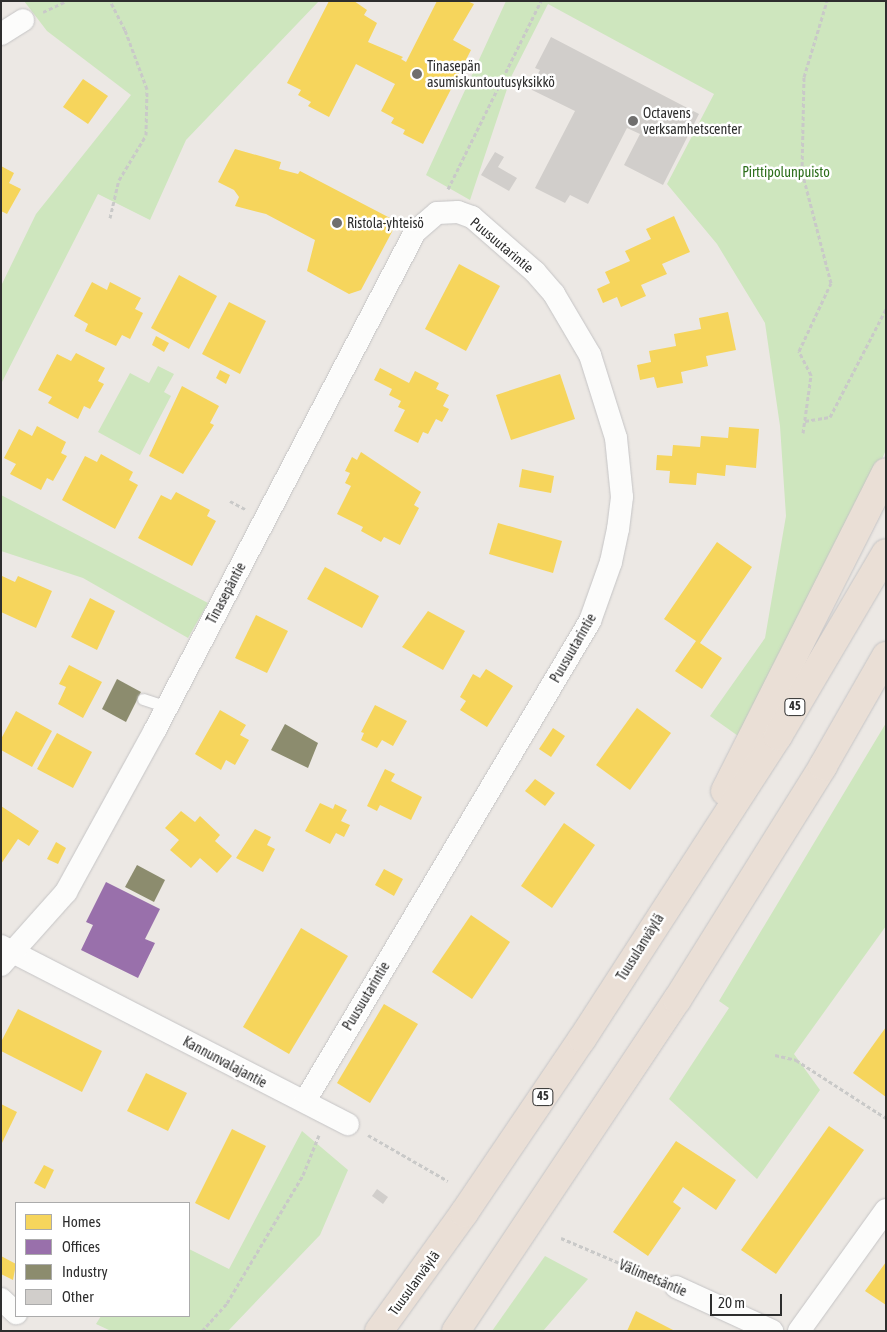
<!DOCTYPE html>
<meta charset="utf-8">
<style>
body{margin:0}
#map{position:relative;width:887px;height:1332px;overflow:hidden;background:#ece8e4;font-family:"Asap Condensed",sans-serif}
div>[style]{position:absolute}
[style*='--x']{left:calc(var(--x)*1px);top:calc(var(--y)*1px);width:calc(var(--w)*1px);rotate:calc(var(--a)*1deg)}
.green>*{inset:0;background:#cee6be}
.homes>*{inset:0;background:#f6d55c}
.offices>*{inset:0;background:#9970ab}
.industry>*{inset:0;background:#8c8c6e}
.building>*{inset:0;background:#d1cecb}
.path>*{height:3px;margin-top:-1.5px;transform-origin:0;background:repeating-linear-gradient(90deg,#c9c9c8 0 4px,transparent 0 6.5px)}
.roads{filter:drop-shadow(0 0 1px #c5c4c5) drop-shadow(0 0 1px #c5c4c5)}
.lane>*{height:11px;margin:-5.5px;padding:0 5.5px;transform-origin:5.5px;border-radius:5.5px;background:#fcfcfb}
.street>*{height:22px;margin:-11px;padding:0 11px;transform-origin:11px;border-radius:11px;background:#fcfcfb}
.highway>*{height:28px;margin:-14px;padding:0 14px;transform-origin:14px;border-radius:14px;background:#eadfd6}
.dots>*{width:14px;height:14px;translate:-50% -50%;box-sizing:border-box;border:2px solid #fff;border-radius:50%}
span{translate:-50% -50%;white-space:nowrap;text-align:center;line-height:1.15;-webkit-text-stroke:5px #fff;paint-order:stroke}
.shield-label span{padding:1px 4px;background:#fff;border:1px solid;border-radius:4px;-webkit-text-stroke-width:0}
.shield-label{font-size:12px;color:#2e2e2e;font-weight:700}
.poi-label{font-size:14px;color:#2e2e2e}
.left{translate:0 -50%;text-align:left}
.park-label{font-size:14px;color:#2c6e1b}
.street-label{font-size:14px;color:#2e2e2e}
.frame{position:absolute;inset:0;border:2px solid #2e2e2e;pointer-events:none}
.legend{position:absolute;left:15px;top:1202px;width:175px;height:115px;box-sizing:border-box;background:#fff;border:1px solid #ababab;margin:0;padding:6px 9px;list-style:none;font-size:15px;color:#2e2e2e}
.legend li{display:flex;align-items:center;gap:10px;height:25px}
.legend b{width:25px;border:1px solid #ababab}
.scale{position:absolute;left:710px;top:1294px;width:72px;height:22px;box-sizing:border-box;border:2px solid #2e2e2e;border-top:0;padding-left:6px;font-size:15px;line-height:18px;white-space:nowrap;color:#2e2e2e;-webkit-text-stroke:4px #fff;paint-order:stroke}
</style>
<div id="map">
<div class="green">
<i style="clip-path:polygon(24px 1px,319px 1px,186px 140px,150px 220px,98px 194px,1px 384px,1px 286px,36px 214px,131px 95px,47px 31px)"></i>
<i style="clip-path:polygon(506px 1px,886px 1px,886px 450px,847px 537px,741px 738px,710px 716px,765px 638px,786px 516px,780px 426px,765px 323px,717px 244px,667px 184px,714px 94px,548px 4px,511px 77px,470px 200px,426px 175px)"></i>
<i style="clip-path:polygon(158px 366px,174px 374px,164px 392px,171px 396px,140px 455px,98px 432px,130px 373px,149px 383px)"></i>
<i style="clip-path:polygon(1px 495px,208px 603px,188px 638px,83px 578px,1px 551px)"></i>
<i style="clip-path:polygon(886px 723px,886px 926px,794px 1054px,820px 1090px,757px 1179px,669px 1099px,729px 1008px,719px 1001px)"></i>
<i style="clip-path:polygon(302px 1131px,348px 1170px,320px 1235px,228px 1331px,111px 1331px,96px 1324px,101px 1316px,189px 1316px,189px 1249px,229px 1269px)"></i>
<i style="clip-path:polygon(545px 1256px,588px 1279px,543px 1331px,492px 1331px)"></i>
</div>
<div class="homes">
<i style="clip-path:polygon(329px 1px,354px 1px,367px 10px,364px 15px,377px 23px,368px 42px,403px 57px,401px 59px,406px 62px,437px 1px,467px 1px,474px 4px,453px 40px,471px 50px,423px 144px,403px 134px,405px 130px,391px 123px,394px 118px,381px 111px,395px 84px,356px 64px,329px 117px,308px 106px,311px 102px,298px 95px,301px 90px,287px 83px)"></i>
<i style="clip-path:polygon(83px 79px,108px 96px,88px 124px,63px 107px)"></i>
<i style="clip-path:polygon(235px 149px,281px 162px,279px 169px,298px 174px,300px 171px,390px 218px,394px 228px,361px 290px,349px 294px,307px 271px,315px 240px,266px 214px,235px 206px,239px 197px,234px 190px,218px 182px)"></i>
<i style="clip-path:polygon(1px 166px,14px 173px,9px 183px,21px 189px,7px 214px,1px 211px)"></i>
<i style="clip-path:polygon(674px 216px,690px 252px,662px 264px,667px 274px,641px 285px,646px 296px,621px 307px,617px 297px,603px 303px,597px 289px,610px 283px,605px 272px,630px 261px,625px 251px,651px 239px,646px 229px)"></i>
<i style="clip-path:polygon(459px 264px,500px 286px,466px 351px,425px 329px)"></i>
<i style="clip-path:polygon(179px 275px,217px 296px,189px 349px,151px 328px)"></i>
<i style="clip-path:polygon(92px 282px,107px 290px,110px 282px,141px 298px,135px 309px,143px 313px,130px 339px,122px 335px,116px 346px,85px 331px,88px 324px,74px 316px)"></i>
<i style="clip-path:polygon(229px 302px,266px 321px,240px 374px,202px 354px)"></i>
<i style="clip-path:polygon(728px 312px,736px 350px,706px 356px,708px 366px,681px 372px,683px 383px,657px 388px,654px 377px,640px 380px,637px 365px,651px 362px,649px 351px,676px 346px,674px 334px,701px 329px,699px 318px)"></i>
<i style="clip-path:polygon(156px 336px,169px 343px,164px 352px,152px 345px)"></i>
<i style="clip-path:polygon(76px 353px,105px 368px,98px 381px,104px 384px,90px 409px,84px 406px,78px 419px,48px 403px,52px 397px,38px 390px,57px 354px,71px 361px)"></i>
<i style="clip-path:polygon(380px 368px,409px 383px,415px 371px,439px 383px,436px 389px,449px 395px,443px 406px,449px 409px,442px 422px,436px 419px,428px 434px,423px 432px,418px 443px,394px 431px,405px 410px,398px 407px,401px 401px,389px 395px,392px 389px,374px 380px)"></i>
<i style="clip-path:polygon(220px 370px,230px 375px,226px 384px,216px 378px)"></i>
<i style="clip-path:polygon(560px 374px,575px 419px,511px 440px,496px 395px)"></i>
<i style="clip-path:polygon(182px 386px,219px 406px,210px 423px,214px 425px,183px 474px,149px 456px)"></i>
<i style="clip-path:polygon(37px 426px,66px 442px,61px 453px,67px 456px,53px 481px,47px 478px,41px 490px,10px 474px,16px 464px,4px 458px,19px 429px,32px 436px)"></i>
<i style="clip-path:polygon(729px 427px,759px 429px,756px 468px,726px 465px,725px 476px,697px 473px,696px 485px,669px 483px,670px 471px,656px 470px,657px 455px,672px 456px,673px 445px,700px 447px,701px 436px,728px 438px)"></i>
<i style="clip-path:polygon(361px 452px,421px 492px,414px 505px,419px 508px,400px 545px,384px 537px,381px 542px,361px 531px,363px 527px,337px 514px,351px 486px,345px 483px,350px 473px,345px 471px,352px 457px,357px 460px)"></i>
<i style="clip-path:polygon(101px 454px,133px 472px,129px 480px,138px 485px,115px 529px,62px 500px,85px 456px,97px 462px)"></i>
<i style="clip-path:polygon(522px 469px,554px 476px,551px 493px,519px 487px)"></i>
<i style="clip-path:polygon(176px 492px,210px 510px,207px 516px,216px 521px,192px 566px,138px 538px,161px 495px,171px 500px)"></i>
<i style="clip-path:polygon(498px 523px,562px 541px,553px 573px,489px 554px)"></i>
<i style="clip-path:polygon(717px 542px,752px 567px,700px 643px,722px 658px,702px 689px,675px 671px,696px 641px,664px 619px)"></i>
<i style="clip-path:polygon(325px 567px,379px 596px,362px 628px,307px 599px)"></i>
<i style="clip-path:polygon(2px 576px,15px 582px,18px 576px,52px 591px,36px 628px,1px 612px)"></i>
<i style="clip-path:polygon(90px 598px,115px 611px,97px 650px,71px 637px)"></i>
<i style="clip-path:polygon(428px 611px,465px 631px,443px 670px,402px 647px)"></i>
<i style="clip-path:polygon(256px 615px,288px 631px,267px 673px,235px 658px)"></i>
<i style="clip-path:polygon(69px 665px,102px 682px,83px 718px,58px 704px,66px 687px,59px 684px)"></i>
<i style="clip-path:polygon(486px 669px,513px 686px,487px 727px,460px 710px,466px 701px,460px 697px,473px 674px,480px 678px)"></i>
<i style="clip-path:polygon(375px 705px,407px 721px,393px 746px,382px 740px,377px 748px,361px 740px,364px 733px,361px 732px)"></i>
<i style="clip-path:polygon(637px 708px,671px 733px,630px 790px,596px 765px)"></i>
<i style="clip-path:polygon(220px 710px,246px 725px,240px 735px,249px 740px,235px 765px,226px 760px,221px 770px,195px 754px)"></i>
<i style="clip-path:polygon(16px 711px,52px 731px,32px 767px,1px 750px,1px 739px)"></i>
<i style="clip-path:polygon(553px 728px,565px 736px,551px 757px,539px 749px)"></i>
<i style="clip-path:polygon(57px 733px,92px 752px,73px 788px,37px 769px)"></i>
<i style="clip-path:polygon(385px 769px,395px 774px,391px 781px,422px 797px,411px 820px,380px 805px,377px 811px,367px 806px)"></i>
<i style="clip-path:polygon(535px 779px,555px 793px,545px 806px,525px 791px)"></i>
<i style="clip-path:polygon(320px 803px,333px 809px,335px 804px,347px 810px,341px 821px,350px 825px,344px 837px,336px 833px,330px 844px,305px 831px)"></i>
<i style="clip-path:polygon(1px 806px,39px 831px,29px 846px,18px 839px,1px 864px)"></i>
<i style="clip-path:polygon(181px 811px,195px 822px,200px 816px,220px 835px,215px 841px,232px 856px,217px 873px,200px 858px,191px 868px,170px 850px,179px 840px,165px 828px)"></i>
<i style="clip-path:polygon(564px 823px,595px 845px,552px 908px,521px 886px)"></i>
<i style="clip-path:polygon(255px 829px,271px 837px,267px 845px,275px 849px,263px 872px,236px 858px)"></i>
<i style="clip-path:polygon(56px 842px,66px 848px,58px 864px,47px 859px)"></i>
<i style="clip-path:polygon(384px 869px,403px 879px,394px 896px,375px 885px)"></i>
<i style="clip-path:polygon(471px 915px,510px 942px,472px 999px,432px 972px)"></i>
<i style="clip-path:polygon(301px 928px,348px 956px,289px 1054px,243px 1027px)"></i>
<i style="clip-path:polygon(384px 1004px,418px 1024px,370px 1103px,337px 1083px)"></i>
<i style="clip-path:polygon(18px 1009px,102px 1051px,82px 1092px,1px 1051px,1px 1042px)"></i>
<i style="clip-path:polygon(886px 1027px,886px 1097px,853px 1073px)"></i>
<i style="clip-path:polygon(146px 1073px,187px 1093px,168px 1131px,127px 1111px)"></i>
<i style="clip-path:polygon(1px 1104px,17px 1112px,1px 1145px)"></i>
<i style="clip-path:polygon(829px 1126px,864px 1150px,776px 1274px,741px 1250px)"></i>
<i style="clip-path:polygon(232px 1129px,266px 1146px,229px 1220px,195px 1203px)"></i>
<i style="clip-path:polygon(676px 1141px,736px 1180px,716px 1210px,683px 1187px,673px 1202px,681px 1208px,648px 1256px,613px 1232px)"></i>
<i style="clip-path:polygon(44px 1165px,54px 1170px,45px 1189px,34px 1183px)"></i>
<i style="clip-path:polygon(1px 1256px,16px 1264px,13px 1280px,1px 1274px)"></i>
<i style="clip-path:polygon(886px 1262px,886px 1305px,865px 1291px)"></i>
<i style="clip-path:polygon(636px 1311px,675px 1331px,627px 1331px)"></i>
</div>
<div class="offices">
<i style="clip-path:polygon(106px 882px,160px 909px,145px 939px,155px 943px,138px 978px,81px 950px,93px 925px,86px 922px)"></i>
</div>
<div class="industry">
<i style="clip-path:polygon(117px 679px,141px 692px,126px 722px,102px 709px)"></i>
<i style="clip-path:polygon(285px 724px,318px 743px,308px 768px,271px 750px)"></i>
<i style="clip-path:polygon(137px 865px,165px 880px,154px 902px,125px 887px)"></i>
</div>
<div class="building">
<i style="clip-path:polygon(551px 37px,699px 114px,663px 185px,624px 165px,640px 134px,627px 128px,588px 204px,570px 195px,565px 203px,535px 188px,575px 111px,530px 89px,540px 70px,535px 68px)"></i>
<i style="clip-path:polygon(495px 152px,504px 157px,498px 167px,517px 178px,509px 191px,481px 175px)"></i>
<i style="clip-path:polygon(377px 1189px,388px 1197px,383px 1204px,372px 1196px)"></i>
</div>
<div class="path">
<i style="--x:43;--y:12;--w:26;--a:-25"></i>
<i style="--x:448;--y:189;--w:210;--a:-63.7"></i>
<i style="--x:110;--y:218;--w:39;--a:-77"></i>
<i style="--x:119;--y:180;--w:52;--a:-59"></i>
<i style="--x:146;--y:135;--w:46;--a:-88.8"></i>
<i style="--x:147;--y:89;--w:63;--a:-110.4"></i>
<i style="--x:125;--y:30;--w:33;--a:-117"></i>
<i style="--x:805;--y:421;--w:25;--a:-9"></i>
<i style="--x:830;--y:417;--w:122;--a:-62.6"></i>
<i style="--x:803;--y:433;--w:59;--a:-82.1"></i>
<i style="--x:811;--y:375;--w:27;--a:-117"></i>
<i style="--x:799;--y:351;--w:75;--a:-64.8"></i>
<i style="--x:831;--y:283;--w:115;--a:-104.6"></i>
<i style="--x:802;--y:172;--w:95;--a:-88.8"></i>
<i style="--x:804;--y:77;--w:79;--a:-73.2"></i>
<i style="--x:230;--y:501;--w:17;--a:28"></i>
<i style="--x:775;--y:1055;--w:22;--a:13"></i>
<i style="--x:796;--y:1060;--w:107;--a:32.8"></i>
<i style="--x:368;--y:1135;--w:92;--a:29.9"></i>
<i style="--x:561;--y:1238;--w:104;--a:23.1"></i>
<i style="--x:202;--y:1331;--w:38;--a:-48"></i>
<i style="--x:227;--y:1303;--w:149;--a:-59.3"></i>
<i style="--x:303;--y:1175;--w:43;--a:-68.2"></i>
</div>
<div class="roads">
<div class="lane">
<i style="--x:143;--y:699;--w:25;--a:18"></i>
</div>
<div class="street">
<i style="--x:1;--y:34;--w:26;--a:-32"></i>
<i style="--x:1;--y:946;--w:390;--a:27.2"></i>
<i style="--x:1;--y:965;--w:98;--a:-48.3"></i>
<i style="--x:66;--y:892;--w:185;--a:-61.2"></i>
<i style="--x:155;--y:730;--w:562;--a:-62.43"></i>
<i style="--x:415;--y:232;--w:29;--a:-41"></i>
<i style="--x:437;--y:213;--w:21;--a:-3"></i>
<i style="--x:458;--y:212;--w:15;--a:20"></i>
<i style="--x:472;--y:217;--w:84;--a:41.1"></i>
<i style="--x:535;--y:272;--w:29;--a:49"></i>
<i style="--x:554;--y:294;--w:71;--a:59.5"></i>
<i style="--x:590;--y:355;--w:87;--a:72.6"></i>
<i style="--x:616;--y:438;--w:59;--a:84.2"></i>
<i style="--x:622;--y:497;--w:32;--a:97"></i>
<i style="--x:618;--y:529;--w:34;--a:102"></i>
<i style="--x:611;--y:562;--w:63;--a:109.6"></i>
<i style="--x:590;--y:621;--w:558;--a:120.7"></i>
<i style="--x:676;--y:1287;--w:106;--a:24.6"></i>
<i style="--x:1;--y:1299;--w:21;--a:43"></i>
<i style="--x:799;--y:1331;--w:149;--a:-54.3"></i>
</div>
<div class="highway">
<i style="--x:725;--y:791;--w:357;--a:-63.2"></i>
<i style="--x:379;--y:1331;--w:145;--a:-54.2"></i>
<i style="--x:464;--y:1213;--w:210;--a:-55.9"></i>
<i style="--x:582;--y:1039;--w:361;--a:-57.1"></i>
<i style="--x:778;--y:736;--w:212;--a:-59.5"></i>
<i style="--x:456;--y:1331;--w:398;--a:-56.3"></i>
<i style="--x:677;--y:1000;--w:276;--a:-58"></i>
<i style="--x:823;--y:766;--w:127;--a:-60.2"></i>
</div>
</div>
<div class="dots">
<i style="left:417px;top:74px;background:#706f6e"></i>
<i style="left:633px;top:121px;background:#706f6e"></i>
<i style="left:337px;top:223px;background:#706f6e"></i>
</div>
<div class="shield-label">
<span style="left:795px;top:707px">45</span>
<span style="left:543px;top:1097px">45</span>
</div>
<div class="poi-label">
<span class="left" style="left:427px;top:74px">Tinasepän<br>asumiskuntoutusyksikkö</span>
<span class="left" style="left:643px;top:121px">Octavens<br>verksamhetscenter</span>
<span class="left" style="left:347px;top:223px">Ristola-yhteisö</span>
</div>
<div class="park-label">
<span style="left:786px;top:172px">Pirttipolunpuisto</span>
</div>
<div class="street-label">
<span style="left:502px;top:245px;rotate:40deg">Puusuutarintie</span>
<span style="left:226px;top:593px;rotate:-62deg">Tinasepäntie</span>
<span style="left:573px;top:648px;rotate:-60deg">Puusuutarintie</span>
<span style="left:640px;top:947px;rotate:-58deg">Tuusulanväylä</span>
<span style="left:366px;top:996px;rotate:-59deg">Puusuutarintie</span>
<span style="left:225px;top:1062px;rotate:28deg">Kannunvalajantie</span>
<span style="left:653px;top:1278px;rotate:23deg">Välimetsäntie</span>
<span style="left:414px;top:1283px;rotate:-54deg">Tuusulanväylä</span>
</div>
<div class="frame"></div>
<ul class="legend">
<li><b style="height:14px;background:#f6d55c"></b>Homes</li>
<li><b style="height:14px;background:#9970ab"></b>Offices</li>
<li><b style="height:14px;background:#8c8c6e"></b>Industry</li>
<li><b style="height:14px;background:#d1cecb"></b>Other</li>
</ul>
<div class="scale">20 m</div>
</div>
